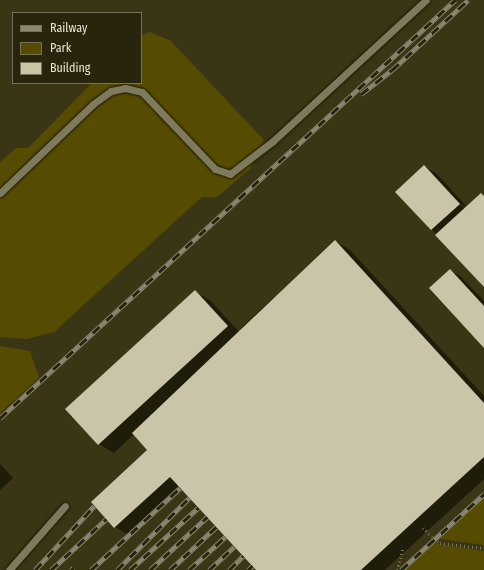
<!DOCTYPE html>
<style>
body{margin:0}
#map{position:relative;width:484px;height:570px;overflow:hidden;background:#332f16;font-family:"Fira Sans Condensed",sans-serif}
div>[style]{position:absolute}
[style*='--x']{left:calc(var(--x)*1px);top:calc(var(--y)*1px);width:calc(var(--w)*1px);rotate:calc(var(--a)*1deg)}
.built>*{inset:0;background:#3a3514}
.green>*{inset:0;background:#554b01}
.shadow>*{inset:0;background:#0007}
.building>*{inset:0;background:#cac5a8}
.path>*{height:2.5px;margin-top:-1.25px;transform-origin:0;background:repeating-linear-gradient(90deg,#75715c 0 1px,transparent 0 4px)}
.roads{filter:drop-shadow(0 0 1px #1b1601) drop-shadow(0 0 1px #1b1601)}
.service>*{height:7px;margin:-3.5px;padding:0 3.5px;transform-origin:3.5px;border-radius:3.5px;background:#7e7a5e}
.rail>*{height:4.5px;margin-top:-2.25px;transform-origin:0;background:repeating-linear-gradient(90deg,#29250c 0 9px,#8a8773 0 18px);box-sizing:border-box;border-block:1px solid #8a8773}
span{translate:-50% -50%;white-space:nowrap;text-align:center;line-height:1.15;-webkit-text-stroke:4px #29250c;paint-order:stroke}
.legend{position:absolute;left:12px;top:12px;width:130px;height:72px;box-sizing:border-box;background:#29250c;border:1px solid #75725d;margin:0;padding:5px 7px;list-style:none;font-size:12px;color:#e7e5d6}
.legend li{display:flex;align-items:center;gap:8px;height:20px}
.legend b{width:20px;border:1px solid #75725d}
</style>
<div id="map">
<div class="built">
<i style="clip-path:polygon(evenodd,0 0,484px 0,484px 570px,0 570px,0 0,13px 13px,141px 13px,141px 83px,13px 83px,13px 13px)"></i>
</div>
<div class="green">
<i style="clip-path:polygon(150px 32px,171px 41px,264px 140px,250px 169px,217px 197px,202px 197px,54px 332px,27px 339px,0 337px,0 162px,16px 148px,28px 148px,92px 83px,141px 83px,141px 36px)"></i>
<i style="clip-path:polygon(0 346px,30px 351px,39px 378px,0 413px)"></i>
<i style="clip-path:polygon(484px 497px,484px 545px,440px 539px)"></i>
<i style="clip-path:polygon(434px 543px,484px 551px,484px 570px,405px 570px)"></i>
</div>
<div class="shadow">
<i style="clip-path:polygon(424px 167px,436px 173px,467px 207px,455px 202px,465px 208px,481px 194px,484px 196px,484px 286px,397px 192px)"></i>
<i style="clip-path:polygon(335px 241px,350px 250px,484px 396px,484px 479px,385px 570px,257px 570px,181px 488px,130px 536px,115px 527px,149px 450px,134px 434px,114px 453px,99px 444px,195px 292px,210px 300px,241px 334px,244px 332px,241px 328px,273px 298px,277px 300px)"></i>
<i style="clip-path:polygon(450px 270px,461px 277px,484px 301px,484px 346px)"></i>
<i style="clip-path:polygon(0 464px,13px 478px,0 490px)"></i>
</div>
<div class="building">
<i style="clip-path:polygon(424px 165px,460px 204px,431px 230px,395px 192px)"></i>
<i style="clip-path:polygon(481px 193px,484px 196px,484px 287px,435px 235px)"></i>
<i style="clip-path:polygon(335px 240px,484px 403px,484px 457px,361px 570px,256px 570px,170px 477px,114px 528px,91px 502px,147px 450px,132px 433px)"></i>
<i style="clip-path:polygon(450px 269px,484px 306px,484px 348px,429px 288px)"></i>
<i style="clip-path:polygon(195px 290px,228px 326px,98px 445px,65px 409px)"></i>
</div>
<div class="path">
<i style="--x:423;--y:528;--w:23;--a:41"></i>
<i style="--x:440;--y:543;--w:44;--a:6.5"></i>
<i style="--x:397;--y:570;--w:24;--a:-75"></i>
</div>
<div class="roads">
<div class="service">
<i style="--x:0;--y:193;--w:129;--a:-43.7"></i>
<i style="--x:93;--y:104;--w:22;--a:-36"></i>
<i style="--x:111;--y:91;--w:14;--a:-12"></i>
<i style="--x:125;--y:88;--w:17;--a:13"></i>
<i style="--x:142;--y:92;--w:106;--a:46.5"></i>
<i style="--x:215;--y:169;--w:16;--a:18"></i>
<i style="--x:230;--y:174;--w:54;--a:-37.5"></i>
<i style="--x:273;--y:141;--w:208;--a:-42.7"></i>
<i style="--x:9;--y:570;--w:85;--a:-48.8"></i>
</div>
</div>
<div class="rail">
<i style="--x:361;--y:94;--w:39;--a:-38"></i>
<i style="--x:392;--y:70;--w:103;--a:-42.6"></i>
<i style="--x:0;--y:418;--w:618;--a:-42.57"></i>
<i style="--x:35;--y:570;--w:87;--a:-47.3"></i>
<i style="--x:51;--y:570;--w:75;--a:-42.8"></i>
<i style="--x:71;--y:570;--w:3;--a:-45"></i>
<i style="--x:91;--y:570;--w:121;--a:-42.7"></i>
<i style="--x:117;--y:570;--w:102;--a:-45"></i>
<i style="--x:130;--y:570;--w:92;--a:-42.4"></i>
<i style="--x:150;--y:570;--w:78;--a:-42.9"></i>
<i style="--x:170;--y:570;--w:63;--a:-43.1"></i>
<i style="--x:189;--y:570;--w:49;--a:-42.5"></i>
<i style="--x:209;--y:570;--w:34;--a:-43"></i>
<i style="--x:229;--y:570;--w:20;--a:-45"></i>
<i style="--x:248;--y:570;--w:6;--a:-45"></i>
<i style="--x:401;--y:570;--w:113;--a:-42.5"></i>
</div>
<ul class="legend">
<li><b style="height:5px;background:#8a8773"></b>Railway</li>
<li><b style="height:11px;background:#554b01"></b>Park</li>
<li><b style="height:11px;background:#cac5a8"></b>Building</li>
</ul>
</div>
